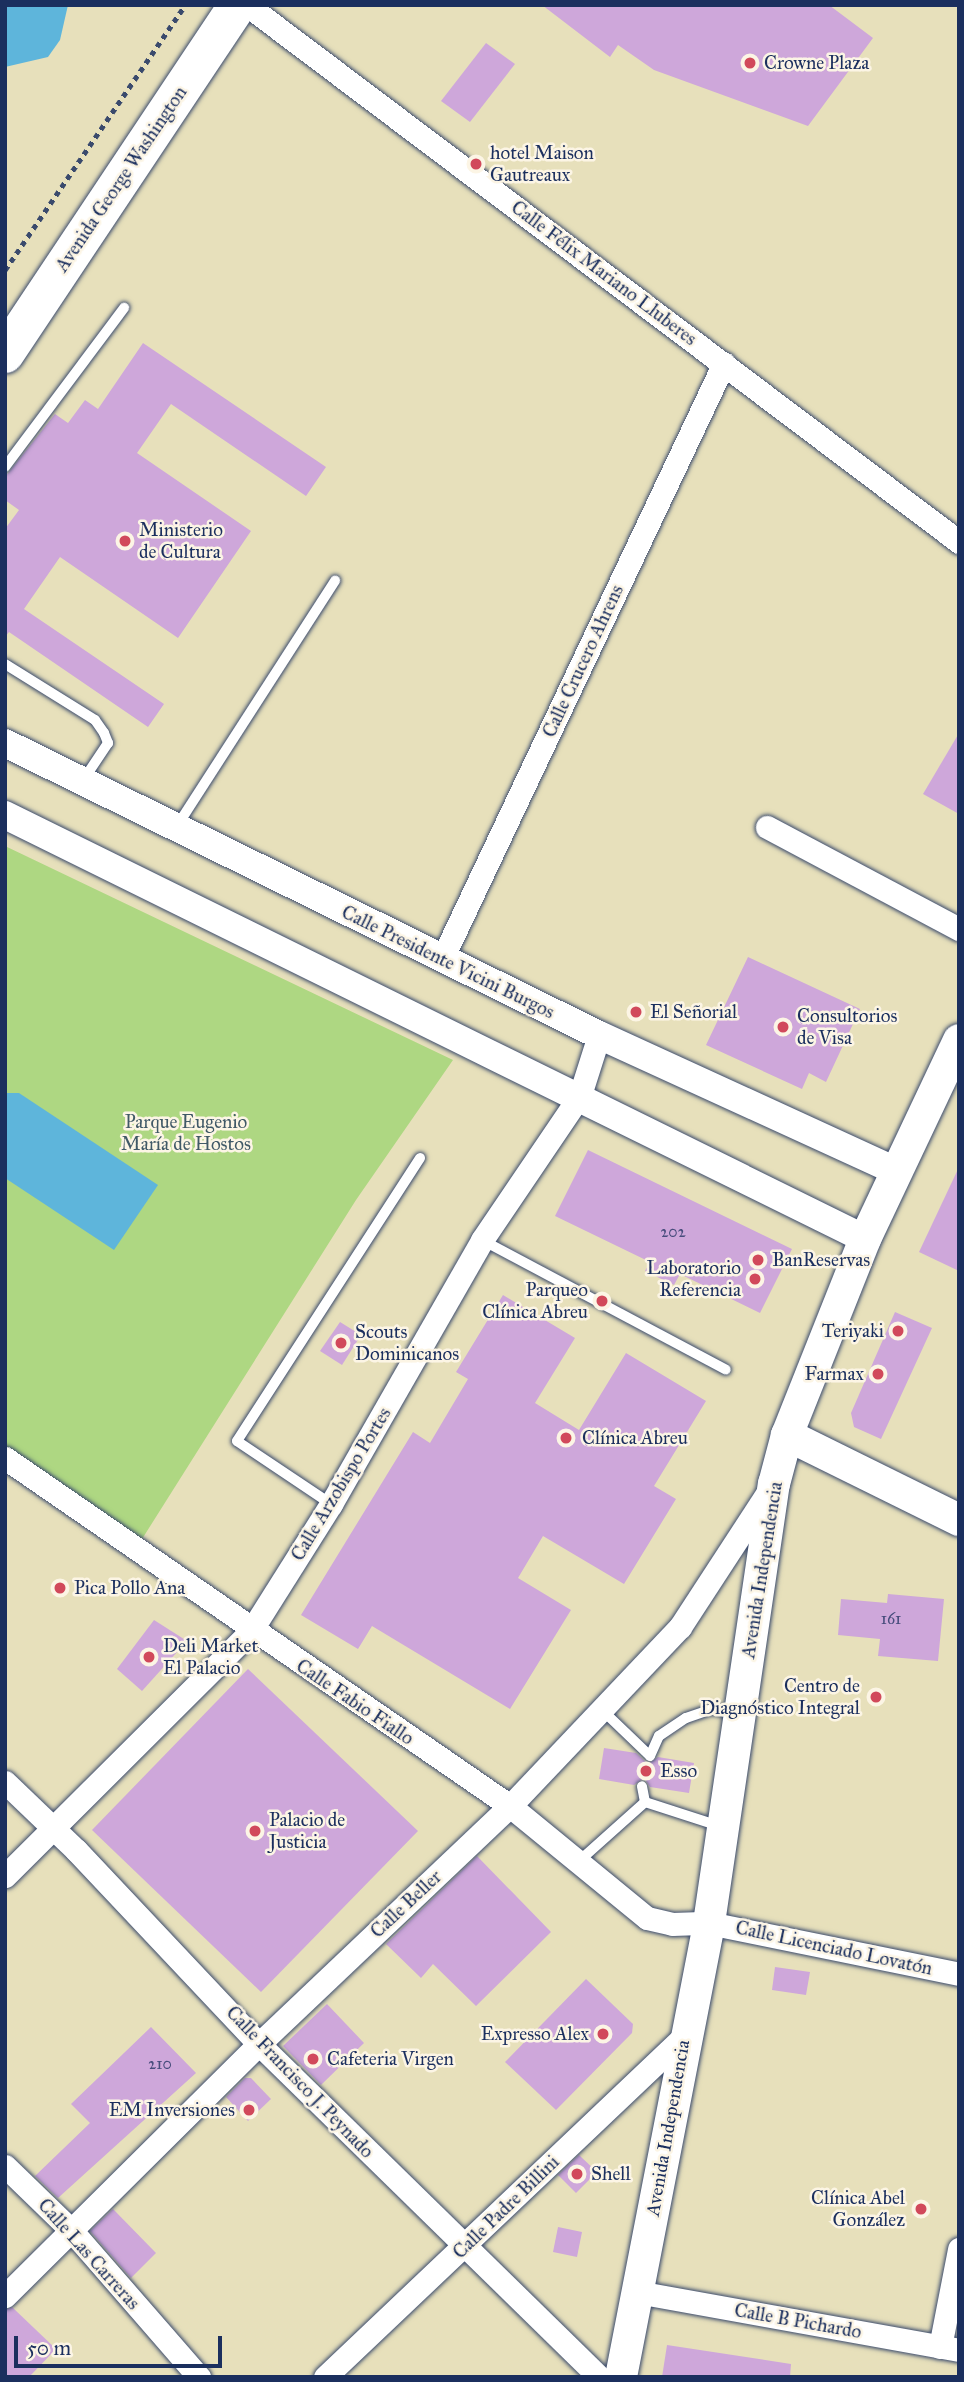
<!DOCTYPE html>
<meta charset="utf-8">
<style>
body{margin:0}
#map{position:relative;width:964px;height:2382px;overflow:hidden;background:#e7e0bb;font-family:"IM FELL Great Primer",serif}
div>[style]{position:absolute}
[style*='--x']{left:calc(var(--x)*1px);top:calc(var(--y)*1px);width:calc(var(--w)*1px);rotate:calc(var(--a)*1deg)}
.green>*{inset:0;background:#aed782}
.water>*{inset:0;background:#5eb5db}
.building>*{inset:0;background:#cea7da}
.path>*{height:4.5px;margin-top:-2.25px;transform-origin:0;background:repeating-linear-gradient(90deg,#3a4a6c 0 5px,transparent 0 10px)}
.roads{filter:drop-shadow(0 0 2px #3a4a6c) drop-shadow(0 0 2px #3a4a6c)}
.service>*{height:10px;margin:-5px;padding:0 5px;transform-origin:5px;border-radius:5px;background:#fff}
.minor>*{height:23px;margin:-11.5px;padding:0 11.5px;transform-origin:11.5px;border-radius:11.5px;background:#fff}
.tertiary>*{height:28px;margin:-14px;padding:0 14px;transform-origin:14px;border-radius:14px;background:#fff}
.secondary>*{height:32px;margin:-16px;padding:0 16px;transform-origin:16px;border-radius:16px;background:#fff}
.trunk>*{height:38px;margin:-19px;padding:0 19px;transform-origin:19px;border-radius:19px;background:#fff}
.dots>*{width:19px;height:19px;translate:-50% -50%;box-sizing:border-box;border:4px solid #fcf5e5;border-radius:50%}
span{translate:-50% -50%;white-space:nowrap;text-align:center;line-height:1.15;-webkit-text-stroke:5px #fcf5e5;paint-order:stroke}
.number-label{font-size:16px;color:#484d7d}
.number-label span{-webkit-text-stroke-width:0}
.poi-label{font-size:19px;color:#1b2f5e}
.left{translate:0 -50%;text-align:left}
.right{translate:-100% -50%;text-align:right}
.street-label{font-size:19px;color:#1b2f5e}
.park-label{font-size:19px;color:#405967}
.frame{position:absolute;inset:0;border:7px solid #1b2f5e;pointer-events:none}
.scale{position:absolute;left:14px;top:2336px;width:208px;height:32px;box-sizing:border-box;border:4px solid #1b2f5e;border-top:0;padding-left:9px;font-size:21px;line-height:24px;white-space:nowrap;color:#1b2f5e;-webkit-text-stroke:5px #fcf5e5;paint-order:stroke}
</style>
<div id="map">
<div class="green">
<i style="clip-path:polygon(5px 846px,453px 1060px,356px 1200px,137px 1547px,5px 1454px)"></i>
</div>
<div class="water">
<i style="clip-path:polygon(5px 5px,68px 5px,60px 40px,48px 57px,5px 67px)"></i>
<i style="clip-path:polygon(5px 1093px,19px 1093px,158px 1185px,114px 1250px,5px 1178px)"></i>
</div>
<div class="building">
<i style="clip-path:polygon(542px 5px,829px 5px,873px 38px,808px 126px,654px 70px,618px 45px,610px 57px)"></i>
<i style="clip-path:polygon(486px 43px,515px 64px,470px 122px,441px 101px)"></i>
<i style="clip-path:polygon(143px 343px,326px 467px,306px 496px,171px 404px,137px 453px,251px 531px,178px 638px,60px 557px,24px 609px,164px 704px,148px 727px,9px 632px,5px 637px,5px 529px,19px 510px,5px 500px,5px 477px,55px 414px,68px 423px,85px 400px,98px 409px)"></i>
<i style="clip-path:polygon(959px 733px,959px 814px,923px 794px)"></i>
<i style="clip-path:polygon(748px 957px,860px 1009px,826px 1082px,809px 1073px,802px 1089px,706px 1045px)"></i>
<i style="clip-path:polygon(588px 1150px,792px 1249px,760px 1313px,680px 1274px,674px 1285px,645px 1271px,650px 1262px,555px 1216px)"></i>
<i style="clip-path:polygon(959px 1167px,959px 1271px,919px 1252px)"></i>
<i style="clip-path:polygon(503px 1295px,575px 1338px,535px 1403px,579px 1430px,626px 1353px,706px 1401px,654px 1486px,676px 1499px,624px 1584px,543px 1536px,518px 1578px,571px 1610px,510px 1709px,372px 1626px,358px 1649px,301px 1615px,413px 1432px,430px 1443px,468px 1379px,456px 1372px)"></i>
<i style="clip-path:polygon(895px 1312px,932px 1328px,881px 1439px,854px 1427px,851px 1413px)"></i>
<i style="clip-path:polygon(340px 1322px,361px 1335px,342px 1365px,320px 1351px)"></i>
<i style="clip-path:polygon(888px 1594px,944px 1599px,938px 1661px,878px 1656px,880px 1639px,838px 1635px,841px 1599px,887px 1603px)"></i>
<i style="clip-path:polygon(154px 1620px,187px 1641px,142px 1691px,117px 1669px)"></i>
<i style="clip-path:polygon(248px 1669px,418px 1831px,261px 1992px,92px 1830px)"></i>
<i style="clip-path:polygon(604px 1748px,636px 1753px,648px 1764px,658px 1757px,694px 1763px,689px 1793px,650px 1787px,644px 1778px,634px 1785px,599px 1779px)"></i>
<i style="clip-path:polygon(477px 1856px,551px 1932px,476px 2006px,433px 1964px,421px 1978px,386px 1944px)"></i>
<i style="clip-path:polygon(775px 1967px,810px 1972px,806px 1995px,772px 1990px)"></i>
<i style="clip-path:polygon(586px 1979px,633px 2024px,632px 2033px,556px 2110px,505px 2062px)"></i>
<i style="clip-path:polygon(327px 2004px,364px 2043px,321px 2085px,283px 2046px)"></i>
<i style="clip-path:polygon(151px 2027px,196px 2073px,58px 2198px,35px 2176px,90px 2123px,71px 2104px)"></i>
<i style="clip-path:polygon(245px 2078px,251px 2078px,271px 2099px,248px 2121px,226px 2097px)"></i>
<i style="clip-path:polygon(579px 2155px,597px 2172px,576px 2193px,558px 2175px)"></i>
<i style="clip-path:polygon(113px 2209px,156px 2253px,131px 2278px,90px 2231px)"></i>
<i style="clip-path:polygon(558px 2227px,582px 2232px,577px 2257px,553px 2252px)"></i>
<i style="clip-path:polygon(12px 2307px,56px 2349px,29px 2377px,5px 2377px,5px 2310px)"></i>
<i style="clip-path:polygon(667px 2345px,791px 2364px,790px 2377px,662px 2377px)"></i>
</div>
<div class="path">
<i style="--x:5;--y:270;--w:320;--a:-55.8"></i>
</div>
<div class="roads">
<div class="service">
<i style="--x:5;--y:467;--w:199;--a:-53.2"></i>
<i style="--x:5;--y:664;--w:106;--a:31.9"></i>
<i style="--x:95;--y:720;--w:16;--a:55"></i>
<i style="--x:104;--y:733;--w:11;--a:68"></i>
<i style="--x:108;--y:743;--w:43;--a:123.7"></i>
<i style="--x:177;--y:826;--w:292;--a:-57.2"></i>
<i style="--x:482;--y:1240;--w:276;--a:28"></i>
<i style="--x:331;--y:1504;--w:113;--a:-146.2"></i>
<i style="--x:237;--y:1441;--w:337;--a:-57.1"></i>
<i style="--x:600;--y:1708;--w:69;--a:43.8"></i>
<i style="--x:650;--y:1756;--w:22;--a:-66"></i>
<i style="--x:659;--y:1736;--w:32;--a:-34"></i>
<i style="--x:686;--y:1718;--w:28;--a:-19"></i>
<i style="--x:712;--y:1709;--w:25;--a:11"></i>
<i style="--x:645;--y:1802;--w:78;--a:18"></i>
<i style="--x:578;--y:1862;--w:90;--a:-41.8"></i>
<i style="--x:645;--y:1802;--w:16;--a:-101"></i>
</div>
<div class="minor">
<i style="--x:247;--y:5;--w:892;--a:37.02"></i>
<i style="--x:767;--y:827;--w:217;--a:28"></i>
<i style="--x:442;--y:959;--w:659;--a:-64.68"></i>
<i style="--x:5;--y:1458;--w:613;--a:34.57"></i>
<i style="--x:510;--y:1806;--w:177;--a:39.3"></i>
<i style="--x:647;--y:1918;--w:26;--a:13"></i>
<i style="--x:672;--y:1924;--w:37;--a:-2"></i>
<i style="--x:709;--y:1923;--w:255;--a:11.5"></i>
<i style="--x:5;--y:1782;--w:98;--a:43.8"></i>
<i style="--x:76;--y:1850;--w:267;--a:46.7"></i>
<i style="--x:259;--y:2044;--w:476;--a:44.4"></i>
<i style="--x:5;--y:1876;--w:347;--a:-44.9"></i>
<i style="--x:251;--y:1631;--w:150;--a:-57.8"></i>
<i style="--x:331;--y:1504;--w:304;--a:-60.2"></i>
<i style="--x:482;--y:1240;--w:175;--a:-55.9"></i>
<i style="--x:580;--y:1095;--w:63;--a:-72.4"></i>
<i style="--x:5;--y:2166;--w:93;--a:44.1"></i>
<i style="--x:72;--y:2231;--w:194;--a:49"></i>
<i style="--x:637;--y:2292;--w:327;--a:10.2"></i>
<i style="--x:5;--y:2296;--w:358;--a:-44.8"></i>
<i style="--x:259;--y:2044;--w:346;--a:-43.5"></i>
<i style="--x:510;--y:1806;--w:247;--a:-46.5"></i>
<i style="--x:680;--y:1627;--w:165;--a:-56.9"></i>
<i style="--x:940;--y:2347;--w:100;--a:-79"></i>
<i style="--x:325;--y:2377;--w:497;--a:-43.5"></i>
</div>
<div class="tertiary">
<i style="--x:5;--y:743;--w:662;--a:26.18"></i>
<i style="--x:599;--y:1035;--w:327;--a:24.6"></i>
<i style="--x:5;--y:815;--w:959;--a:26.24"></i>
</div>
<div class="secondary">
<i style="--x:787;--y:1435;--w:192;--a:26.3"></i>
<i style="--x:621;--y:2377;--w:462;--a:-79"></i>
<i style="--x:709;--y:1923;--w:444;--a:-81.6"></i>
<i style="--x:774;--y:1484;--w:51;--a:-75.1"></i>
<i style="--x:787;--y:1435;--w:211;--a:-68.3"></i>
<i style="--x:865;--y:1239;--w:220;--a:-64.7"></i>
</div>
<div class="trunk">
<i style="--x:5;--y:354;--w:420;--a:-56.3"></i>
</div>
</div>
<div class="dots">
<i style="left:750px;top:63px;background:#d1495b"></i>
<i style="left:476px;top:164px;background:#d1495b"></i>
<i style="left:125px;top:541px;background:#d1495b"></i>
<i style="left:636px;top:1012px;background:#d1495b"></i>
<i style="left:783px;top:1027px;background:#d1495b"></i>
<i style="left:758px;top:1260px;background:#d1495b"></i>
<i style="left:755px;top:1279px;background:#d1495b"></i>
<i style="left:602px;top:1301px;background:#d1495b"></i>
<i style="left:898px;top:1331px;background:#d1495b"></i>
<i style="left:341px;top:1343px;background:#d1495b"></i>
<i style="left:878px;top:1374px;background:#d1495b"></i>
<i style="left:566px;top:1438px;background:#d1495b"></i>
<i style="left:60px;top:1588px;background:#d1495b"></i>
<i style="left:149px;top:1657px;background:#d1495b"></i>
<i style="left:876px;top:1697px;background:#d1495b"></i>
<i style="left:646px;top:1771px;background:#d1495b"></i>
<i style="left:255px;top:1831px;background:#d1495b"></i>
<i style="left:603px;top:2034px;background:#d1495b"></i>
<i style="left:313px;top:2059px;background:#d1495b"></i>
<i style="left:249px;top:2110px;background:#d1495b"></i>
<i style="left:577px;top:2174px;background:#d1495b"></i>
<i style="left:921px;top:2209px;background:#d1495b"></i>
</div>
<div class="number-label">
<span style="left:673px;top:1232px">202</span>
<span style="left:891px;top:1619px">161</span>
<span style="left:160px;top:2064px">210</span>
</div>
<div class="poi-label">
<span class="left" style="left:764px;top:63px">Crowne Plaza</span>
<span class="left" style="left:490px;top:164px">hotel Maison<br>Gautreaux</span>
<span class="left" style="left:139px;top:541px">Ministerio<br>de Cultura</span>
<span class="left" style="left:650px;top:1012px">El Señorial</span>
<span class="left" style="left:797px;top:1027px">Consultorios<br>de Visa</span>
<span class="left" style="left:772px;top:1260px">BanReservas</span>
<span class="right" style="left:741px;top:1279px">Laboratorio<br>Referencia</span>
<span class="right" style="left:588px;top:1301px">Parqueo<br>Clínica Abreu</span>
<span class="right" style="left:884px;top:1331px">Teriyaki</span>
<span class="left" style="left:355px;top:1343px">Scouts<br>Dominicanos</span>
<span class="right" style="left:864px;top:1374px">Farmax</span>
<span class="left" style="left:582px;top:1438px">Clínica Abreu</span>
<span class="left" style="left:74px;top:1588px">Pica Pollo Ana</span>
<span class="left" style="left:163px;top:1657px">Deli Market<br>El Palacio</span>
<span class="right" style="left:860px;top:1697px">Centro de<br>Diagnóstico Integral</span>
<span class="left" style="left:660px;top:1771px">Esso</span>
<span class="left" style="left:269px;top:1831px">Palacio de<br>Justicia</span>
<span class="right" style="left:589px;top:2034px">Expresso Alex</span>
<span class="left" style="left:327px;top:2059px">Cafeteria Virgen</span>
<span class="right" style="left:235px;top:2110px">EM Inversiones</span>
<span class="left" style="left:591px;top:2174px">Shell</span>
<span class="right" style="left:905px;top:2209px">Clínica Abel<br>González</span>
</div>
<div class="street-label">
<span style="left:121px;top:179px;rotate:-56deg">Avenida George Washington</span>
<span style="left:604px;top:273px;rotate:37deg">Calle Félix Mariano Lluberes</span>
<span style="left:583px;top:661px;rotate:-65deg">Calle Crucero Ahrens</span>
<span style="left:448px;top:962px;rotate:26deg">Calle Presidente Vicini Burgos</span>
<span style="left:341px;top:1484px;rotate:-59deg">Calle Arzobispo Portes</span>
<span style="left:762px;top:1570px;rotate:-81deg">Avenida Independencia</span>
<span style="left:355px;top:1702px;rotate:34deg">Calle Fabio Fiallo</span>
<span style="left:406px;top:1904px;rotate:-43deg">Calle Beller</span>
<span style="left:834px;top:1948px;rotate:12deg">Calle Licenciado Lovatón</span>
<span style="left:300px;top:2082px;rotate:46deg">Calle Francisco J. Peynado</span>
<span style="left:668px;top:2128px;rotate:-80deg">Avenida Independencia</span>
<span style="left:506px;top:2207px;rotate:-44deg">Calle Padre Billini</span>
<span style="left:89px;top:2254px;rotate:48deg">Calle Las Carreras</span>
<span style="left:798px;top:2321px;rotate:10deg">Calle B Pichardo</span>
</div>
<div class="park-label">
<span style="left:186px;top:1133px">Parque Eugenio<br>María de Hostos</span>
</div>
<div class="frame"></div>
<div class="scale">50 m</div>
</div>
